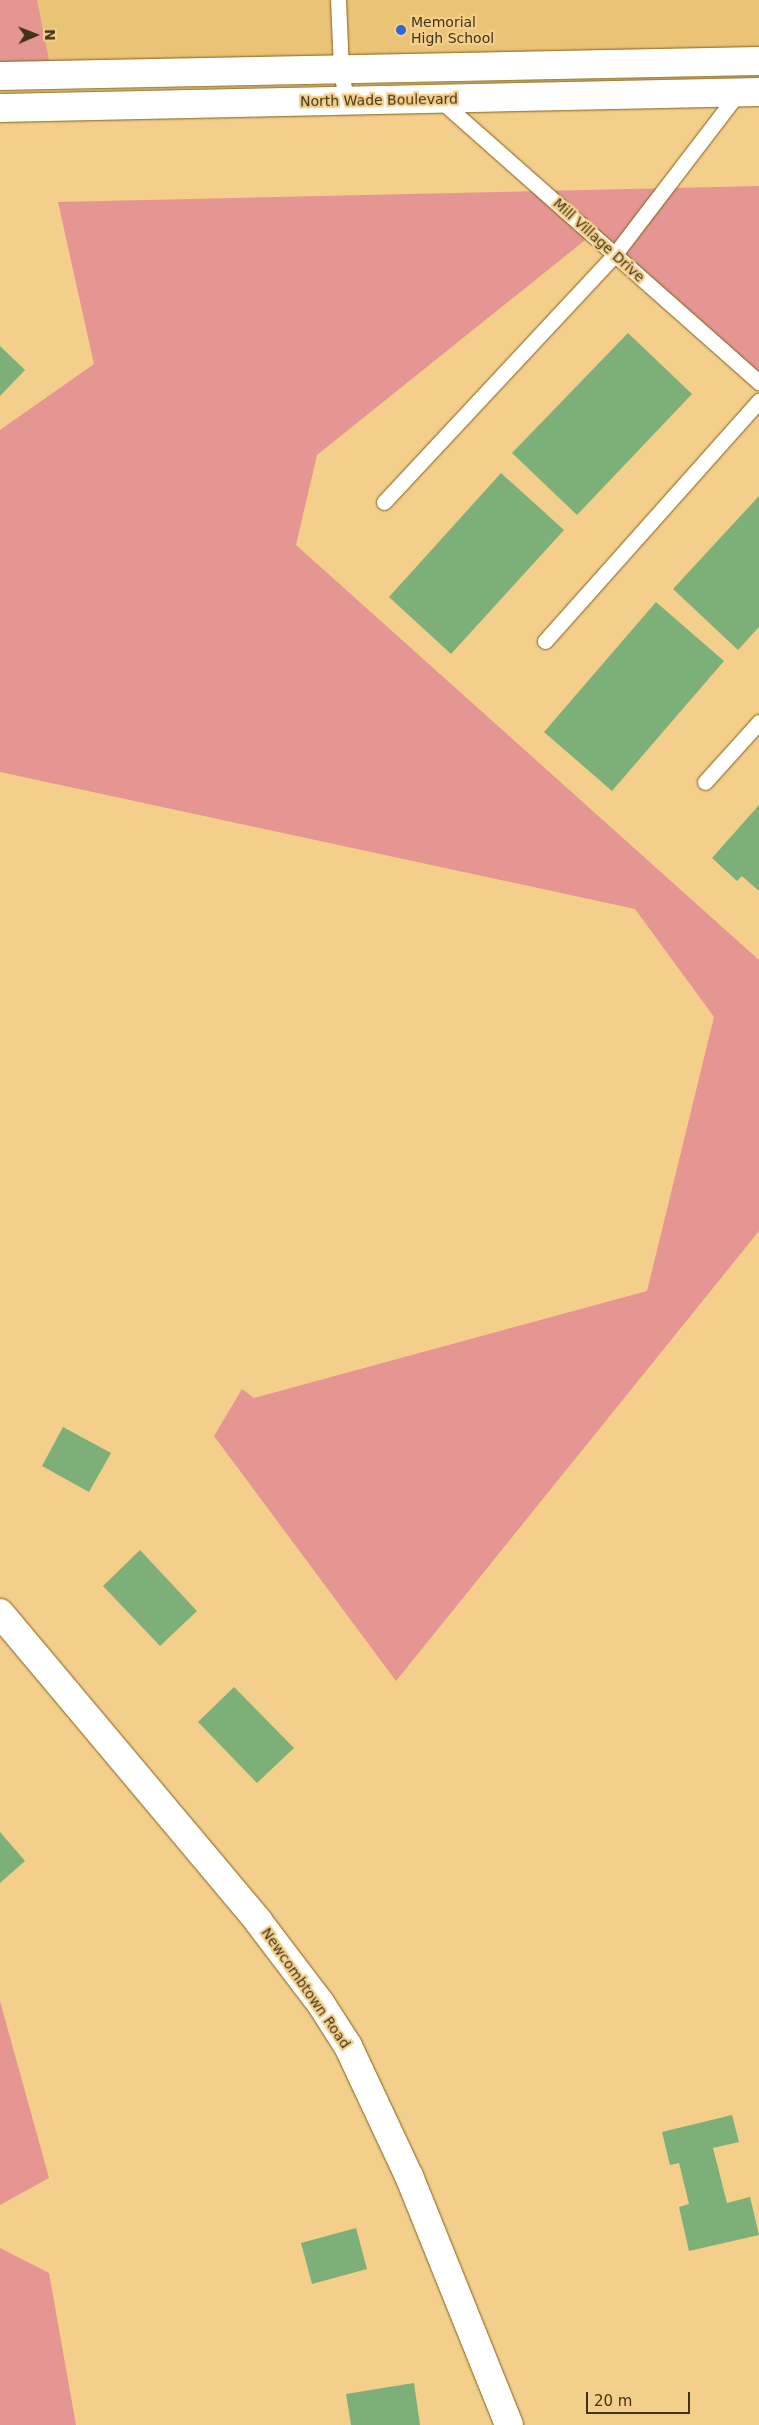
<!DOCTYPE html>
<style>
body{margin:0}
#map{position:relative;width:759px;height:2425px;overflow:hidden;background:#f3cf8b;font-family:"DejaVu Sans",sans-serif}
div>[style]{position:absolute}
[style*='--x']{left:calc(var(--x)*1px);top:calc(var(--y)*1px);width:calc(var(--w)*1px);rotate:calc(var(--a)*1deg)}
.built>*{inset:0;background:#eac377}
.green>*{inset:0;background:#e59692}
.building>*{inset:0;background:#7db079}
.roads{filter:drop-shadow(0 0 1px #816119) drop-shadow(0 0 1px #816119)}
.lane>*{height:15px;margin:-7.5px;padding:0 7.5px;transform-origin:7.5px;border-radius:7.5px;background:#fff}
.secondary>*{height:28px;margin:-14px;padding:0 14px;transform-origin:14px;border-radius:14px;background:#fff}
.dots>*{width:14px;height:14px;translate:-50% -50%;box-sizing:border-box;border:2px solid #f3cf8b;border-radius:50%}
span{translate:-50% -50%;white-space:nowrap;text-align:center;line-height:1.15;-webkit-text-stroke:4.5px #f3cf8b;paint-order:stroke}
.poi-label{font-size:14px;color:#413317}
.left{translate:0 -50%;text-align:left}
.street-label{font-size:14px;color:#413317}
.north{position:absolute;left:10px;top:10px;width:50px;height:50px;-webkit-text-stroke:4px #f3cf8b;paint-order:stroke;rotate:89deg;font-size:14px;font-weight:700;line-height:20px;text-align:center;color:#413317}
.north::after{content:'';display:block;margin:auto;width:18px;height:22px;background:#413317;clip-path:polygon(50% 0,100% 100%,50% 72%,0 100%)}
.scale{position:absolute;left:586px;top:2392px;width:104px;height:22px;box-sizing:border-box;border:2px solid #413317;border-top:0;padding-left:6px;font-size:15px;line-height:18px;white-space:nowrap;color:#413317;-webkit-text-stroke:4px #f3cf8b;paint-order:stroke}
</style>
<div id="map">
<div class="built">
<i style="clip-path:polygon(37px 0,759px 0,759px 61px,52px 75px)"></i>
</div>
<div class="green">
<i style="clip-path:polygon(0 0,37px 0,52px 75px,0 76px)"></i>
<i style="clip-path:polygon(759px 186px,759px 382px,594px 233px,317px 455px,296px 545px,759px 960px,759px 1231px,396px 1681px,214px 1436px,242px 1389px,254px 1398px,647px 1291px,714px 1017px,635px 909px,0 772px,0 430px,94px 364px,58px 202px)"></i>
<i style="clip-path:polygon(0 2001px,49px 2178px,0 2205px)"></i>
<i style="clip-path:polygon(0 2248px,49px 2273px,76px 2425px,0 2425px)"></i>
</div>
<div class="building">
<i style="clip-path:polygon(628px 333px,692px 394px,577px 515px,512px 453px)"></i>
<i style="clip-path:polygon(0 346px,25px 370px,0 396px)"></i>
<i style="clip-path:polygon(501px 473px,564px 530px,451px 654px,389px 597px)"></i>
<i style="clip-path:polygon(759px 496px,759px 627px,738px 650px,673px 589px)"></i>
<i style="clip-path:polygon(656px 602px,724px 661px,612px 791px,544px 732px)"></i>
<i style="clip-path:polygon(759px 805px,759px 891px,742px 876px,737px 881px,712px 858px)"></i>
<i style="clip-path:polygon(63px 1427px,111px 1453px,89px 1492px,42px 1466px)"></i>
<i style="clip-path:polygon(140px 1550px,197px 1611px,160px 1646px,103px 1586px)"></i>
<i style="clip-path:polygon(234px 1687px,294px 1748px,257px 1783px,198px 1722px)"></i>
<i style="clip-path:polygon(0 1832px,25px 1861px,0 1883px)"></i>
<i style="clip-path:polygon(732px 2115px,739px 2142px,713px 2148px,727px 2203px,750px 2197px,759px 2235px,689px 2251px,679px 2207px,689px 2204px,679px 2163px,670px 2165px,662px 2132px)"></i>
<i style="clip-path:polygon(356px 2228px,367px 2269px,312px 2284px,301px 2243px)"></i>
<i style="clip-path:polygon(414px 2383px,420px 2425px,351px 2425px,346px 2394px)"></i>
</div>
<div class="roads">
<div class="lane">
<i style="--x:338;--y:0;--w:69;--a:87.5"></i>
<i style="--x:341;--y:69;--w:31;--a:81"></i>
<i style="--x:440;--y:100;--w:426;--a:41.5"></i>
<i style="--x:384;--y:502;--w:339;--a:-47"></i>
<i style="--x:615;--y:254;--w:204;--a:-52.6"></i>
<i style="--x:545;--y:641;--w:322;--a:-48.3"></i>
<i style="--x:705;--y:782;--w:81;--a:-48"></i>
</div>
<div class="secondary">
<i style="--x:0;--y:76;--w:759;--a:-1.13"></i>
<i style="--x:0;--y:108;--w:759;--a:-1.21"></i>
<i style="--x:0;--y:1613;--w:402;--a:50"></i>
<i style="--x:258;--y:1921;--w:104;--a:52.8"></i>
<i style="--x:321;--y:2004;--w:50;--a:57.3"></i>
<i style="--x:348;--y:2046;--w:144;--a:64.9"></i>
<i style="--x:409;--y:2176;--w:268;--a:68.1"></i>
</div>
</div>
<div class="dots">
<i style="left:401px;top:30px;background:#3166d5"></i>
</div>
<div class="poi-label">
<span class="left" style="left:411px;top:30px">Memorial<br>High School</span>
</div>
<div class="street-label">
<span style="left:379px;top:100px;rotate:-1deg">North Wade Boulevard</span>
<span style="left:599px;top:240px;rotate:42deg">Mill Village Drive</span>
<span style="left:306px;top:1988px;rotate:55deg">Newcombtown Road</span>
</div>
<div class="north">N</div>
<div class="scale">20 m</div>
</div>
